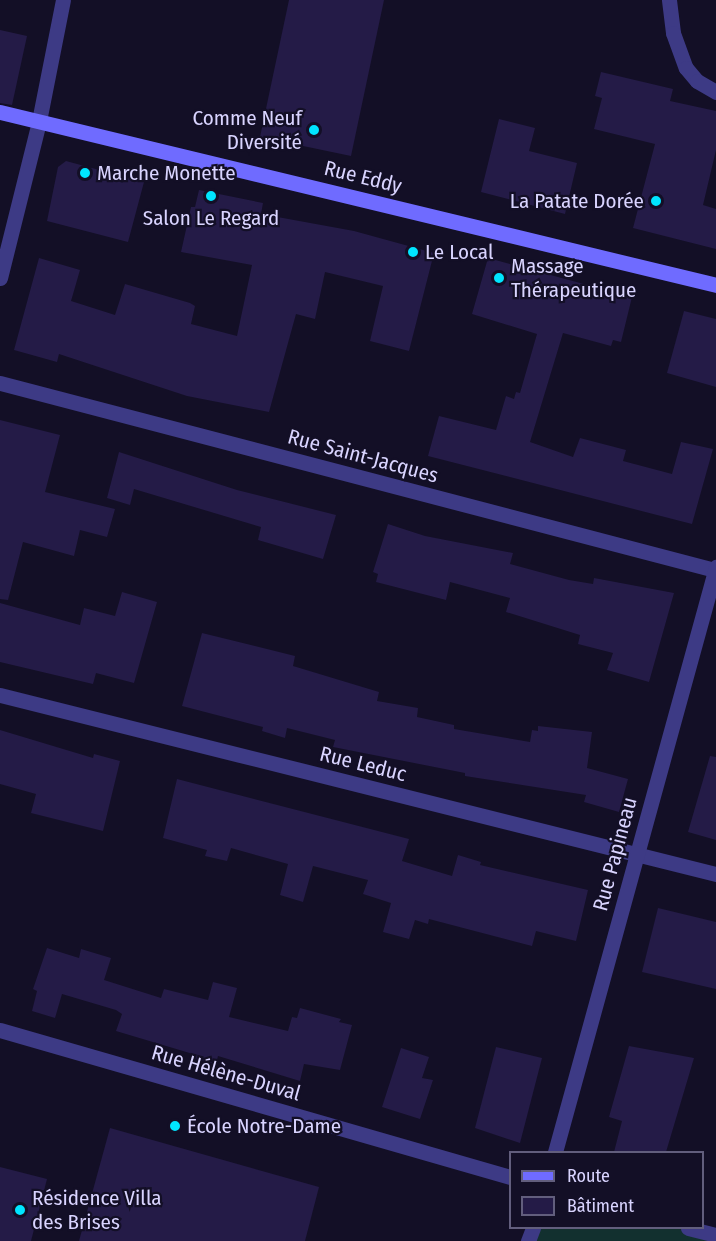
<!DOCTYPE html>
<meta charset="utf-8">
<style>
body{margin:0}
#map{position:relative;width:716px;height:1241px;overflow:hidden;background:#130f26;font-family:"Fira Sans Condensed",sans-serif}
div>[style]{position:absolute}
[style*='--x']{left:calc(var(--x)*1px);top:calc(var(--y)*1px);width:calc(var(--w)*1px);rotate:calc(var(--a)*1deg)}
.green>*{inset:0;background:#12302f}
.building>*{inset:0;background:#241b47}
.street>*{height:15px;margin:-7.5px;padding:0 7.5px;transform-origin:7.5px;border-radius:7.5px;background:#3d3a85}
.secondary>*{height:15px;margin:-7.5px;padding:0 7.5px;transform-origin:7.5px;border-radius:7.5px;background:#6f6bff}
.dots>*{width:16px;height:16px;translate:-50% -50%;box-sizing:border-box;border:3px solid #130f26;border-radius:50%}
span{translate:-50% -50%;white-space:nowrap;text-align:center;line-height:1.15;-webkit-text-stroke:4.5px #130f26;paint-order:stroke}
.poi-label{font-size:21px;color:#d9d4ff}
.right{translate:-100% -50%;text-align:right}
.left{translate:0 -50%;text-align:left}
.street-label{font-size:21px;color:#d9d4ff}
.legend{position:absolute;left:509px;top:1151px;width:195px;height:78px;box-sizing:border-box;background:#130f26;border:2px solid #625e7d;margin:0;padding:8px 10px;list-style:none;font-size:18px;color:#d9d4ff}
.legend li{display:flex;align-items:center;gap:12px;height:30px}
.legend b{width:30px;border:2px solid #625e7d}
</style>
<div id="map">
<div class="green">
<i style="clip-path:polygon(533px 1228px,689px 1228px,716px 1241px,528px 1241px)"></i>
</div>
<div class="building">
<i style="clip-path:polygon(289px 0,384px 0,351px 156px,260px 137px)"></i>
<i style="clip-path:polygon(0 30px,27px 36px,12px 105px,0 103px)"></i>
<i style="clip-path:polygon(601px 72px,673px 89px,670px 101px,716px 111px,716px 150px,703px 205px,716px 209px,716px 249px,633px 228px,655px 144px,594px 129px,602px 98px,595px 96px)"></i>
<i style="clip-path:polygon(499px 119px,535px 128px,529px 151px,577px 163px,565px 214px,481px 192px)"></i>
<i style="clip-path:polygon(66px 161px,144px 182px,128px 242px,47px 221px,58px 167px)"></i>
<i style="clip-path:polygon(199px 190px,263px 203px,261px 214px,354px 231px,434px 253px,409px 351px,370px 341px,383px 286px,325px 272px,315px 319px,296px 314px,269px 412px,187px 396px,59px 354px,57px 362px,14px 350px,39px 258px,80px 270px,71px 301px,115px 315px,125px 284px,190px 303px,195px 306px,191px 324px,237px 336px,252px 265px,181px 252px,191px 207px,195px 207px)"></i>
<i style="clip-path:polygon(488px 258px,632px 297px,621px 342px,613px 340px,611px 346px,563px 333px,530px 442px,573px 457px,580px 438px,626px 450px,623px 461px,672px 474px,681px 442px,713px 449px,692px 524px,428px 456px,439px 416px,496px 430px,506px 396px,514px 399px,516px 392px,520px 393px,537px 334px,472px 314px)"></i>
<i style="clip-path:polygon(684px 311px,716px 319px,716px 387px,667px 373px)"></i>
<i style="clip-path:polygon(0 420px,60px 435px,45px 492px,115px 509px,107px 537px,80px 530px,74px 556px,23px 542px,8px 600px,0 599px)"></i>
<i style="clip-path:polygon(119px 452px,237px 490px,336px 515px,323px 559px,258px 540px,261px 527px,134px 489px,130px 505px,107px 498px)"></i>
<i style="clip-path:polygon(388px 524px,425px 536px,513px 553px,510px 564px,569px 580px,593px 584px,594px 578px,674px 593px,649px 682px,607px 670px,613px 653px,578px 644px,580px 635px,506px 612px,510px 598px,450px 582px,446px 600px,376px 582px,378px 574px,373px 572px)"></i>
<i style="clip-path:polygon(122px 592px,157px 602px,134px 683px,96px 673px,93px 684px,0 662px,0 603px,80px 625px,84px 608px,115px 616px)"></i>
<i style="clip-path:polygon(202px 633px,295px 656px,293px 666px,379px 692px,377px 701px,418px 708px,417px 717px,454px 725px,454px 729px,530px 742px,532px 730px,538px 731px,538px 726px,592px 732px,587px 768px,628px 779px,619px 812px,584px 802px,586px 795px,465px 776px,465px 773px,333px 747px,335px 740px,287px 728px,285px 738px,262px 731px,263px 727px,182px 706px)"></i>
<i style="clip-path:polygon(0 730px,93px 758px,94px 754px,120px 761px,103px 831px,31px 813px,36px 794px,0 784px)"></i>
<i style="clip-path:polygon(710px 756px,716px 757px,716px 840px,688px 832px)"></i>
<i style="clip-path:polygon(177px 779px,409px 839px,402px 861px,452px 876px,458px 855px,481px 862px,480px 865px,588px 890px,576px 941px,536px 931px,532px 946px,429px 919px,428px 924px,415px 920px,409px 939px,383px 932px,391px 903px,363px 894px,368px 880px,313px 866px,303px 902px,280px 895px,288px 864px,231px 848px,227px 861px,205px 856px,207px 850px,163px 838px)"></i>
<i style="clip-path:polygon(658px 908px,716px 922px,716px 989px,642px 972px)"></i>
<i style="clip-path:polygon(47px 948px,79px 958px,81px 949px,111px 958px,104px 980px,161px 998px,164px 989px,208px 1000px,213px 982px,237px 988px,229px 1017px,288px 1031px,292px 1017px,297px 1018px,300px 1008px,341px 1019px,339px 1022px,352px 1025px,340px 1070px,304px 1064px,300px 1081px,218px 1056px,216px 1064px,192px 1058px,193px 1054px,116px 1031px,122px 1014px,116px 1010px,62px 994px,55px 1018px,32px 1011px,37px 991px,33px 989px)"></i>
<i style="clip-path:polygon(629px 1046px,694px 1058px,666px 1152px,614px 1152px,622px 1121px,609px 1117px)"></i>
<i style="clip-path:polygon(496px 1047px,542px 1058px,520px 1143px,475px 1128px)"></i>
<i style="clip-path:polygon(401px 1048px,429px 1057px,422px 1078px,433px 1080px,420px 1119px,382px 1107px)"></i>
<i style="clip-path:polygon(110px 1128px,319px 1187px,305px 1241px,79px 1241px)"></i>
<i style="clip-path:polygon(0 1167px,47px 1179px,31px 1241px,0 1241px)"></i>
</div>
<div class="street">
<i style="--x:669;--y:0;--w:33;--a:83"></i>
<i style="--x:673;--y:33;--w:37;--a:70"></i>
<i style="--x:686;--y:68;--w:17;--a:50"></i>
<i style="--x:697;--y:81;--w:22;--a:30"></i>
<i style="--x:0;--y:278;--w:162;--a:-76"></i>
<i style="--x:39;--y:121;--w:123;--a:-78.8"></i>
<i style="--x:0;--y:383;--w:739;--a:14.66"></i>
<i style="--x:0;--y:695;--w:738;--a:14.04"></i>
<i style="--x:0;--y:1030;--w:531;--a:16.08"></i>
<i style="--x:555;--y:1152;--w:607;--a:-74.61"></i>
<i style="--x:688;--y:1228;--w:29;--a:14"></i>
<i style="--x:528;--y:1241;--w:14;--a:-69"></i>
</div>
<div class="secondary">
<i style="--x:0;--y:112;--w:737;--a:13.58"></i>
</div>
<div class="dots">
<i style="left:314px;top:130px;background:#00e5ff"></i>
<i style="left:85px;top:173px;background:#00e5ff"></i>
<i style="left:211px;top:196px;background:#00e5ff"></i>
<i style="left:656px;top:201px;background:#00e5ff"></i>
<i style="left:413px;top:252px;background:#00e5ff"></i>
<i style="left:499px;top:278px;background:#00e5ff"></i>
<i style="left:175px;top:1126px;background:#00e5ff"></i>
<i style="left:20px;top:1210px;background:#00e5ff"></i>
</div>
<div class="poi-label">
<span class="right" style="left:302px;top:130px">Comme Neuf<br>Diversité</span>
<span class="left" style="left:97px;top:173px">Marche Monette</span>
<span class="right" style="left:644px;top:201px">La Patate Dorée</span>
<span style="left:211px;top:218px">Salon Le Regard</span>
<span class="left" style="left:425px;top:252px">Le Local</span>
<span class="left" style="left:511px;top:278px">Massage<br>Thérapeutique</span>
<span class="left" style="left:187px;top:1126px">École Notre-Dame</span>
<span class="left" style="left:32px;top:1210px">Résidence Villa<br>des Brises</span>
</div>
<div class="street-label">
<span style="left:363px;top:177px;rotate:14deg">Rue Eddy</span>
<span style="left:363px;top:456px;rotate:15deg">Rue Saint-Jacques</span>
<span style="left:363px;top:764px;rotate:14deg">Rue Leduc</span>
<span style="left:615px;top:854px;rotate:-75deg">Rue Papineau</span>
<span style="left:226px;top:1073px;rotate:16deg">Rue Hélène-Duval</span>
</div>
<ul class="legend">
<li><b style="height:8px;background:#6f6bff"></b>Route</li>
<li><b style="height:16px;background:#241b47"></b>Bâtiment</li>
</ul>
</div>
